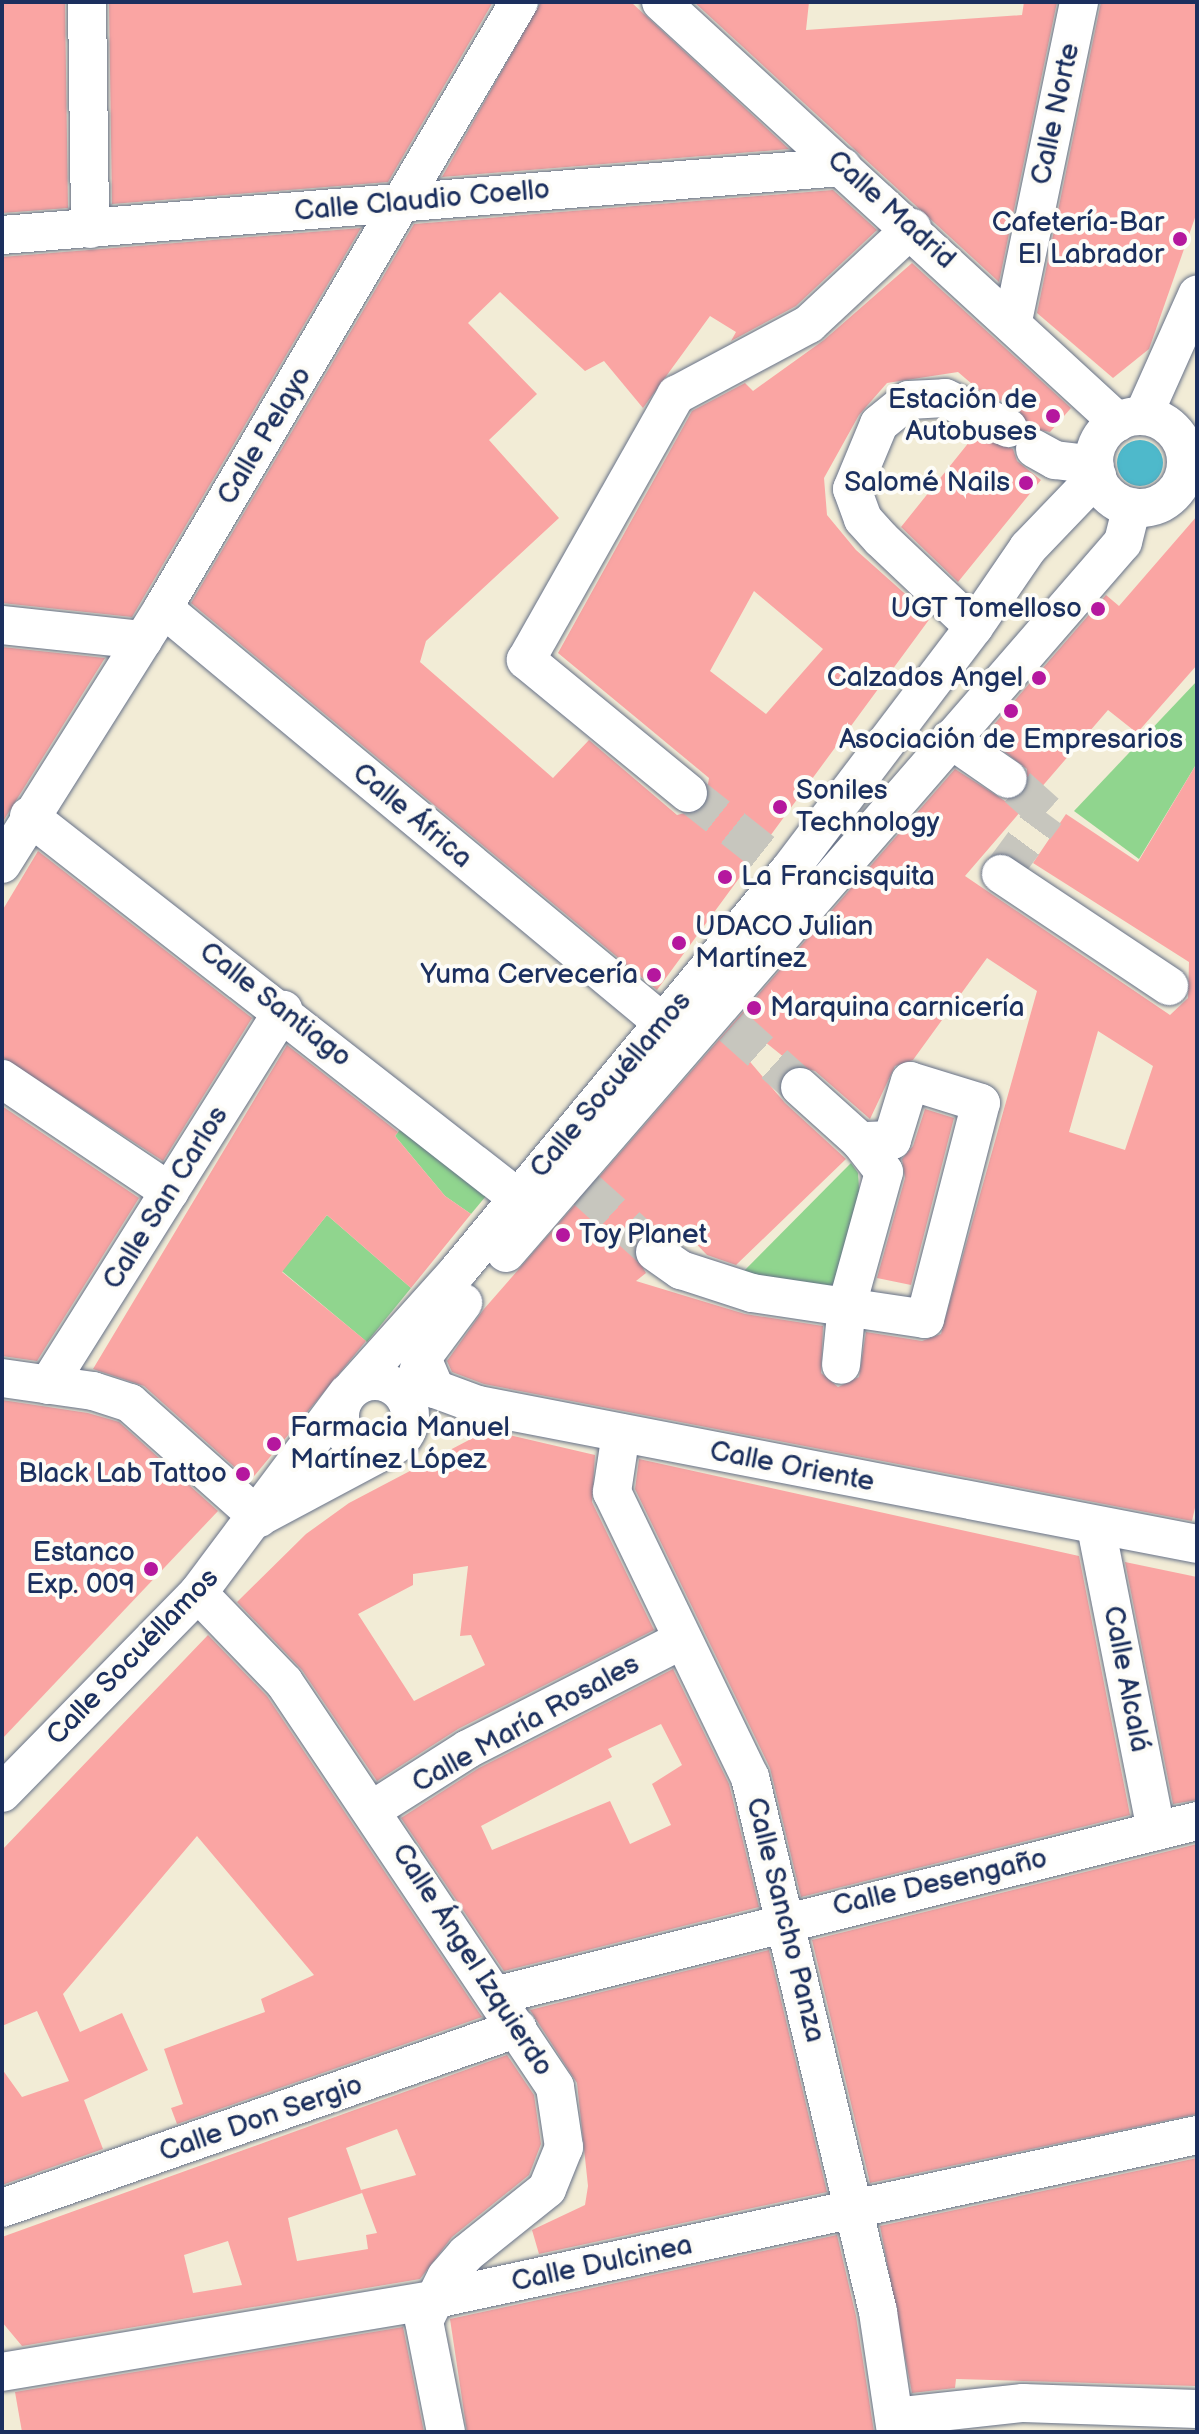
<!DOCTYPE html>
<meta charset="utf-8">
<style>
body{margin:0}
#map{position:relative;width:1199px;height:2434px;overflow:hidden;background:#f2ecd6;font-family:"Balsamiq Sans",sans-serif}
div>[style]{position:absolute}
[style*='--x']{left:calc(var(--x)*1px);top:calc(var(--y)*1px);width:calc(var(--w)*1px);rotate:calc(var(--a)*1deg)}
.green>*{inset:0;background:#90d58e}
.water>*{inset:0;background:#4eb9cb}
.round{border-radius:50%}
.building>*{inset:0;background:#faa5a3}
.minor-tunnel>*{height:38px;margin-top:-19px;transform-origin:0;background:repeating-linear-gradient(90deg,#c7c6be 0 38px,transparent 0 57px)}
.roads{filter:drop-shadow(0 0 2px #667188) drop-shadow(0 0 2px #667188)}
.minor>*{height:38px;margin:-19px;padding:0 19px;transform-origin:19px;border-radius:19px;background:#fff}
.minor>.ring{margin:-19px;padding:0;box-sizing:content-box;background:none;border:38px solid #fff;border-radius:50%}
.dots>*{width:22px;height:22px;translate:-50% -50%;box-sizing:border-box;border:4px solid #fdfcf7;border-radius:50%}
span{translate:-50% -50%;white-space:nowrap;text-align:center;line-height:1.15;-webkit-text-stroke:8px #fdfcf7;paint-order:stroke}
.street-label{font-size:28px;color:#1b2f5e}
.poi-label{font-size:28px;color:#1b2f5e}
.right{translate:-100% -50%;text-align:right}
.left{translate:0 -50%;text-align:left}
.frame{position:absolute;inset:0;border:4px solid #1b2f5e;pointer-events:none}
</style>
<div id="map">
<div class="green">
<i style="clip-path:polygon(1197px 681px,1197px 763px,1139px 859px,1074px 811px)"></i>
<i style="clip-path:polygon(402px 1127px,486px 1196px,471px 1214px,445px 1196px,395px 1136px)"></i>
<i style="clip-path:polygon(851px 1163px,858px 1173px,860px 1202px,847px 1275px,829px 1287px,739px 1276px)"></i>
<i style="clip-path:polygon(327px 1215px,411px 1288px,367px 1342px,265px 1257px,291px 1260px)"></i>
</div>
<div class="water">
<i class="round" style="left:1117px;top:440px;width:46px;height:46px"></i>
</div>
<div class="building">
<i style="clip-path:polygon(2px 2px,65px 2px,68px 208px,2px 213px)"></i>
<i style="clip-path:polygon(109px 2px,493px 2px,388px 182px,112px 204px)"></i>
<i style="clip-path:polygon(541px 2px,631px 2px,789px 149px,442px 177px)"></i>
<i style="clip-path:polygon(694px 2px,809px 2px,806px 30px,1022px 15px,1024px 2px,1057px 2px,999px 282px)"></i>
<i style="clip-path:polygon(1101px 2px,1197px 2px,1197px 212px,1149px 349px,1113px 378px,1037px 313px)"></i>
<i style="clip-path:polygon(evenodd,833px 190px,877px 230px,796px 306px,731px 341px,736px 332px,710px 316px,643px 408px,604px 361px,585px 371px,500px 292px,468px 323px,537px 394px,489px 440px,559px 518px,426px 641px,420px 662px,553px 778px,589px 740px,677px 815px,704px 808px,709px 778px,558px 653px,692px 411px,745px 383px,753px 391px,824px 340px,912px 263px,1071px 408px,1050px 432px,1030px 428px,1018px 409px,979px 390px,958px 372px,887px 383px,859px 415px,824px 478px,827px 515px,856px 550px,931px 617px,657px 990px,191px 603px,414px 224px,833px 190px,754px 591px,823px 649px,766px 714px,710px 671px,754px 591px)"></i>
<i style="clip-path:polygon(361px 228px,132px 617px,2px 603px,2px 257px)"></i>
<i style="clip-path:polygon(974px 436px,1013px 449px,1017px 461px,1041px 480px,958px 582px,901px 527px)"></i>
<i style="clip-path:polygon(evenodd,1197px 516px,1197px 665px,1137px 733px,1108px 710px,965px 876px,1170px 1015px,1188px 998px,1189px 962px,1033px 863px,1066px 814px,1138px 862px,1197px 763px,1197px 1499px,1192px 1521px,484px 1384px,452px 1372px,447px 1361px,484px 1309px,955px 769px,1005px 801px,1026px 792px,1027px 769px,984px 736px,1106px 595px,1119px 606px,1197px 516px,987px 958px,1037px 991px,941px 1334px,922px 1341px,866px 1332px,859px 1377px,838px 1387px,821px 1373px,823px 1326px,745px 1314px,636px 1281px,646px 1273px,633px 1251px,645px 1233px,667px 1234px,677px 1224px,707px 1255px,736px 1265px,846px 1159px,785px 1103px,740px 1050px,755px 1034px,795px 1066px,815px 1071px,870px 1119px,895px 1066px,913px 1060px,987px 958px,1197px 516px,1098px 1031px,1153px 1066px,1125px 1150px,1069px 1132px,1098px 1031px)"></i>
<i style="clip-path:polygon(2px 647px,105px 658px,2px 823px)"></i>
<i style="clip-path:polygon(38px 851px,252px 1018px,163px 1161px,2px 1057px,2px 911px)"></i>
<i style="clip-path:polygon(287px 1045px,398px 1132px,395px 1136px,445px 1196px,471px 1214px,411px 1288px,327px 1215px,282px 1272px,366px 1341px,250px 1481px,144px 1386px,93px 1369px)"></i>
<i style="clip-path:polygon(2px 1106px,139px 1198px,37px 1361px,2px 1356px)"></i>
<i style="clip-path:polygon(925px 1109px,954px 1118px,911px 1285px,877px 1278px,905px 1178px,902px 1159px,913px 1146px)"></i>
<i style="clip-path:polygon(2px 1400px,88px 1413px,119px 1422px,218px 1511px,2px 1739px)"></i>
<i style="clip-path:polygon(evenodd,488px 1430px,595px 1455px,592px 1502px,654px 1630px,458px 1729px,377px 1781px,302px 1670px,237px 1602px,306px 1534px,349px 1503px,488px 1430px,468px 1566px,460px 1636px,471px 1635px,485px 1665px,414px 1701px,358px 1614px,413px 1585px,413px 1574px,468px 1566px)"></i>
<i style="clip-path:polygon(639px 1459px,1079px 1556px,1130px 1815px,801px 1897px,770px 1768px,635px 1489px)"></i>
<i style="clip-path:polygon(1125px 1562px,1197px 1577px,1197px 1800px,1173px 1804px)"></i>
<i style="clip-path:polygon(208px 1635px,267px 1696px,482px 2017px,177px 2124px,171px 2108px,183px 2104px,164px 2049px,265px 2012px,261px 1999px,314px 1975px,197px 1836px,63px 1994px,80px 2032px,122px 2013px,148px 2070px,84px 2100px,103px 2149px,2px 2185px,2px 2069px,22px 2097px,69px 2081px,37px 2011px,2px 2026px,2px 1850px)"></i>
<i style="clip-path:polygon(evenodd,673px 1669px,729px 1784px,759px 1907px,504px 1971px,401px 1818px,479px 1768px,673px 1669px,661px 1724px,682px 1765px,652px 1784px,671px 1825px,630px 1844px,610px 1801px,492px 1850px,481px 1826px,612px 1757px,608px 1749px,661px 1724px)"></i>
<i style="clip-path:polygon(1197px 1844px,1197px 2114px,870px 2183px,812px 1940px)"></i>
<i style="clip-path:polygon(769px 1950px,827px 2192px,539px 2254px,532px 2230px,585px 2205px,588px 2186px,577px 2083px,530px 2010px)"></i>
<i style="clip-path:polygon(evenodd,507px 2055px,534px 2095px,541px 2144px,529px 2175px,452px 2237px,420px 2279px,22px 2346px,2px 2322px,2px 2237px,507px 2055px,397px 2129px,416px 2175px,361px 2190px,377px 2233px,366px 2235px,368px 2249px,297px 2261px,288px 2218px,362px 2193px,346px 2148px,397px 2129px,507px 2055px,228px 2241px,242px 2285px,193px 2293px,184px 2255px,228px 2241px)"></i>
<i style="clip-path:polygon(1197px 2158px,1197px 2386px,956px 2379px,955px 2388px,912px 2393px,880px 2226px)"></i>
<i style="clip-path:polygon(837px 2235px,856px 2316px,874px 2432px,467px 2432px,450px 2319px)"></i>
<i style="clip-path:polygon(403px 2327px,424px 2432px,22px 2432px,15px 2392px)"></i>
</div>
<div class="minor-tunnel">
<i style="--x:688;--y:793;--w:127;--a:38.3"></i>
<i style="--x:1001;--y:874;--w:76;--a:-53.6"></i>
<i style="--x:1046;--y:813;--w:51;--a:-138.2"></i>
<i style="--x:732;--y:1026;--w:91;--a:41.9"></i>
<i style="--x:584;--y:1188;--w:96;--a:42"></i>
</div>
<div class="roads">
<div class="minor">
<i style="--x:87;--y:2;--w:227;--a:89.2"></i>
<i style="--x:661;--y:2;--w:621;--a:42.58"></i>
<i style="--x:2;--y:235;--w:843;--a:-4.63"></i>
<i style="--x:1013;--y:321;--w:326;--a:-78.3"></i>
<i style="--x:1143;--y:416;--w:133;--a:-65.9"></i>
<i class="ring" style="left:1094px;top:416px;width:54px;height:54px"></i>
<i style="--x:1035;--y:449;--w:23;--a:29"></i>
<i style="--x:1055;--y:460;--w:40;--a:7.1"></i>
<i style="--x:163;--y:608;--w:650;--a:39.69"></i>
<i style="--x:2;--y:625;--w:142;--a:6.1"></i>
<i style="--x:974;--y:627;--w:128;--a:-136.6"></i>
<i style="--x:881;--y:539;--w:27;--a:-132"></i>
<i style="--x:863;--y:519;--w:32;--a:-110"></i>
<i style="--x:852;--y:489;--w:70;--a:-67.4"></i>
<i style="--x:879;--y:424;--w:38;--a:-39"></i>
<i style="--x:909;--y:400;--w:36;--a:-3"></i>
<i style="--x:945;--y:398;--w:70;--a:25.5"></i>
<i style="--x:950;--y:739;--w:70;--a:34.6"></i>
<i style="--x:688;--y:793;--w:210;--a:-140.6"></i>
<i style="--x:526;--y:660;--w:305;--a:-60.5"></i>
<i style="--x:676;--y:395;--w:151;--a:-28.1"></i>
<i style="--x:809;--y:324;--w:141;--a:-43"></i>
<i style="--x:29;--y:816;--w:621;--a:38"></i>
<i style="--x:2;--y:864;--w:302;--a:-57.8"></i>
<i style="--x:163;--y:608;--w:703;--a:-59.57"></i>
<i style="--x:1001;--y:874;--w:202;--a:33.7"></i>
<i style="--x:2;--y:1079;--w:202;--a:33.9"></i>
<i style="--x:800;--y:1087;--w:81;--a:42"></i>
<i style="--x:860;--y:1141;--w:39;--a:52"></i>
<i style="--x:884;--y:1172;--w:138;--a:105.5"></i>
<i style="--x:847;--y:1305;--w:60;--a:95.7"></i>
<i style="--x:655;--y:1252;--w:32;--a:35"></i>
<i style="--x:681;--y:1270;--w:75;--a:17.9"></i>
<i style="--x:752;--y:1293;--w:175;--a:8.5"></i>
<i style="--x:925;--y:1319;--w:223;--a:-75.5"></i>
<i style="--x:981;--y:1103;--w:74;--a:-162.8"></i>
<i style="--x:910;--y:1081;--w:62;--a:107"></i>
<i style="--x:892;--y:1140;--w:32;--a:178"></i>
<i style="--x:506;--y:1253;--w:941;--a:-49.05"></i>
<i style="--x:1123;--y:542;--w:36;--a:-76"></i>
<i style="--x:422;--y:1358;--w:34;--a:67"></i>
<i style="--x:435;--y:1389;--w:46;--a:20.4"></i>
<i style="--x:478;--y:1405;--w:732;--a:10.94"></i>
<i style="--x:2;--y:1378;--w:92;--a:8.1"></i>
<i style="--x:93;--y:1391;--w:39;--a:18"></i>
<i style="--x:130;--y:1403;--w:173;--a:41.7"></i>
<i class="ring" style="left:340px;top:1381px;width:32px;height:32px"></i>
<i style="--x:48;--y:1385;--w:443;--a:-57.9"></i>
<i style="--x:354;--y:1387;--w:156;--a:-48.1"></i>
<i style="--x:458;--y:1271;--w:518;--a:-50.41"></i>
<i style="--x:788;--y:872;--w:308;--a:-52.8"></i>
<i style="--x:974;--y:627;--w:96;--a:-55.6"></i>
<i style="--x:1028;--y:548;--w:100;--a:-46.2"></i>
<i style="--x:409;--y:1404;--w:48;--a:-74.2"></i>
<i style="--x:422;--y:1358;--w:69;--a:-53.3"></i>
<i style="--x:621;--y:1433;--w:60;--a:98.7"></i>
<i style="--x:612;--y:1492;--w:317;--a:64.2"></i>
<i style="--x:750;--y:1777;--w:550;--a:76.54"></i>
<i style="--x:878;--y:2312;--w:121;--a:81.5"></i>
<i style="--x:265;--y:1514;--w:134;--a:-28.1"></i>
<i style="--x:1096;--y:1527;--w:310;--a:78.8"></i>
<i style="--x:198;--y:1593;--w:124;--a:46"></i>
<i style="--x:284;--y:1682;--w:487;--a:56.2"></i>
<i style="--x:555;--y:2087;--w:61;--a:81.5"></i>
<i style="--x:564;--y:2147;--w:45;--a:112"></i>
<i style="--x:547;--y:2189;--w:104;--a:141.3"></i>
<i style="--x:466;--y:2254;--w:30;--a:131"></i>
<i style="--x:446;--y:2277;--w:49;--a:116.6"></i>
<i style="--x:424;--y:2321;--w:113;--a:78.8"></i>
<i style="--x:2;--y:1793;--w:280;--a:-45.6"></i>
<i style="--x:198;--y:1593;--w:249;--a:-53.2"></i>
<i style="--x:372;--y:1810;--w:114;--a:-32.4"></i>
<i style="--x:468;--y:1749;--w:240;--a:-27"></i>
<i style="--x:498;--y:1995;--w:720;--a:-13.98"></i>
<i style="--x:2;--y:2208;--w:546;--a:-19.23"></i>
<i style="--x:2;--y:2372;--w:440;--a:-9.5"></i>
<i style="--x:436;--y:2299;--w:778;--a:-12.16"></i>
<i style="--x:894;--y:2417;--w:130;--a:-6.2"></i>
<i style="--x:1023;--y:2403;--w:174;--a:2"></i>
</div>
</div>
<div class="dots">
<i style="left:1180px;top:239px;background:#b5179e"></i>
<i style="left:1053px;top:416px;background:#b5179e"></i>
<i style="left:1026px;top:483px;background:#b5179e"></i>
<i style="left:1098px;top:609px;background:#b5179e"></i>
<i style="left:1039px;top:678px;background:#b5179e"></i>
<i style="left:1011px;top:711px;background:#b5179e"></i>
<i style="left:780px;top:807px;background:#b5179e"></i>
<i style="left:725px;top:877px;background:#b5179e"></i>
<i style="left:679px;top:943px;background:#b5179e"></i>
<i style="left:654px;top:975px;background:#b5179e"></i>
<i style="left:754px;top:1008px;background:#b5179e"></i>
<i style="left:563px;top:1235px;background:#b5179e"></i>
<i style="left:274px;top:1444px;background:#b5179e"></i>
<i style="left:243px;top:1474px;background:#b5179e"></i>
<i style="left:151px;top:1569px;background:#b5179e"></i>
</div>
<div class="street-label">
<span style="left:1056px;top:114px;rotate:-78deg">Calle Norte</span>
<span style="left:422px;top:201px;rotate:-5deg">Calle Claudio Coello</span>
<span style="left:891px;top:210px;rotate:42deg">Calle Madrid</span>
<span style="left:265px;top:436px;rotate:-59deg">Calle Pelayo</span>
<span style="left:412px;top:816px;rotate:40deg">Calle África</span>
<span style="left:275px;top:1005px;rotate:38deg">Calle Santiago</span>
<span style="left:611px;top:1085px;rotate:-50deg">Calle Socuéllamos</span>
<span style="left:166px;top:1198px;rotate:-58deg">Calle San Carlos</span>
<span style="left:792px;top:1467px;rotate:11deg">Calle Oriente</span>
<span style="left:133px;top:1657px;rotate:-46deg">Calle Socuéllamos</span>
<span style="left:1126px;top:1679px;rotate:79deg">Calle Alcalá</span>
<span style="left:526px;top:1724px;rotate:-29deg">Calle María Rosales</span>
<span style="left:940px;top:1883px;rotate:-13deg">Calle Desengaño</span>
<span style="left:785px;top:1920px;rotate:76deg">Calle Sancho Panza</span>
<span style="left:472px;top:1960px;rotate:57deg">Calle Ángel Izquierdo</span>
<span style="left:261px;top:2119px;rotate:-19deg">Calle Don Sergio</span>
<span style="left:602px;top:2264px;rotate:-12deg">Calle Dulcinea</span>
</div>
<div class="poi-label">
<span class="right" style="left:1164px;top:239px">Cafetería-Bar<br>El Labrador</span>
<span class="right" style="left:1037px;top:416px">Estación de<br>Autobuses</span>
<span class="right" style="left:1010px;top:483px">Salomé Nails</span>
<span class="right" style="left:1082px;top:609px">UGT Tomelloso</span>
<span class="right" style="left:1023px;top:678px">Calzados Angel</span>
<span style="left:1011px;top:740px">Asociación de Empresarios</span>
<span class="left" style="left:796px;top:807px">Soniles<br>Technology</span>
<span class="left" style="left:741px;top:877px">La Francisquita</span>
<span class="left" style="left:695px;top:943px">UDACO Julian<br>Martínez</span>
<span class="right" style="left:638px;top:975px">Yuma Cervecería</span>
<span class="left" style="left:770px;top:1008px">Marquina carnicería</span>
<span class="left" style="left:579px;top:1235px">Toy Planet</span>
<span class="left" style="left:290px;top:1444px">Farmacia Manuel<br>Martínez López</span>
<span class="right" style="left:227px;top:1474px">Black Lab Tattoo</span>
<span class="right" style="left:135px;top:1569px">Estanco<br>Exp. 009</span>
</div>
<div class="frame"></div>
</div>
